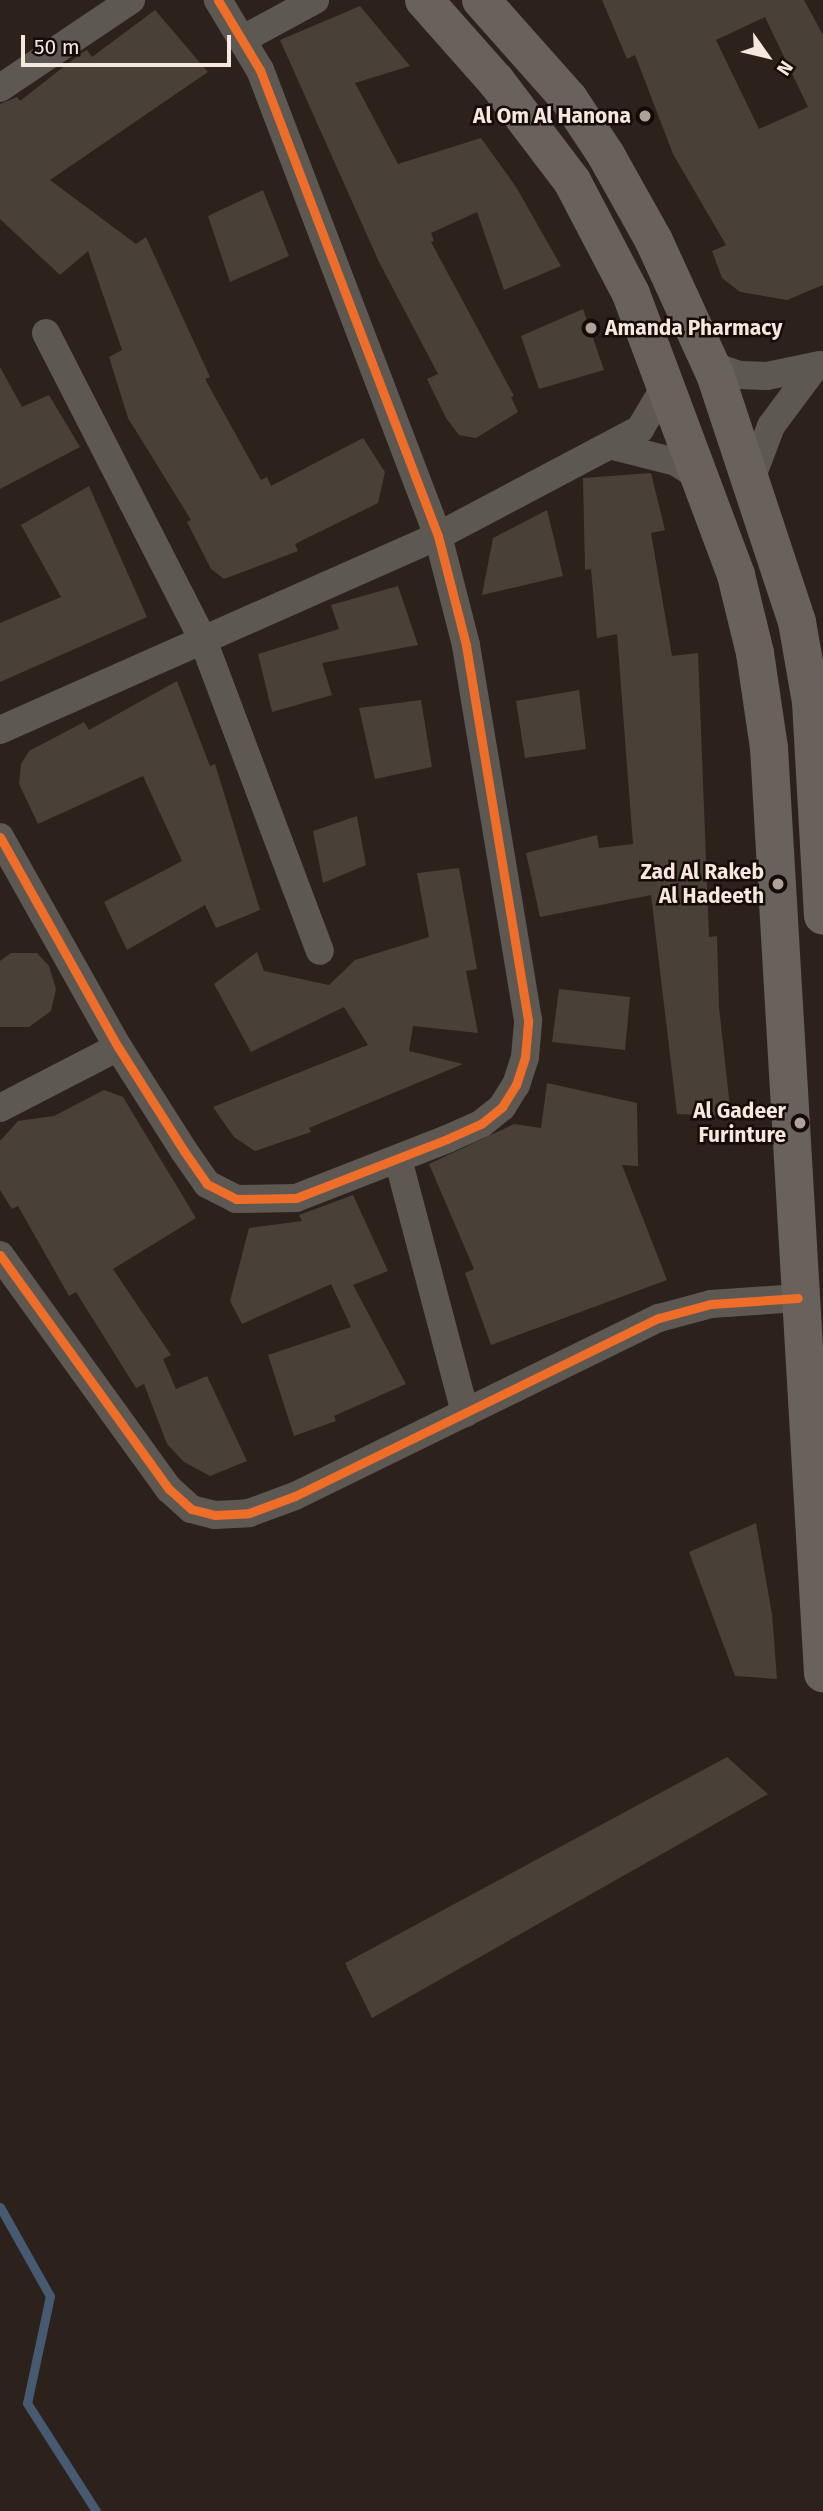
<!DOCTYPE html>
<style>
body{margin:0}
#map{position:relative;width:823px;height:2511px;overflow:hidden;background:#2d211b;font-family:"Fira Sans",sans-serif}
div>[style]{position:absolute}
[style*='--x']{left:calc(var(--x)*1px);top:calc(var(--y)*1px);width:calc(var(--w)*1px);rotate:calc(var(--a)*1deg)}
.stream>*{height:9px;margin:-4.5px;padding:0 4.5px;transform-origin:4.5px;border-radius:4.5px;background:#465b71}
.building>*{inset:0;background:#494038}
.street>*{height:28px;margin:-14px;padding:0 14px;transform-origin:14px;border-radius:14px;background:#5e5853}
.primary>*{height:38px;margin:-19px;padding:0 19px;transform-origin:19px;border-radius:19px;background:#68615c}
.cycleway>*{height:9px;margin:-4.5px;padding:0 4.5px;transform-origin:4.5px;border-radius:4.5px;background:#ee6e29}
.dots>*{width:19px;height:19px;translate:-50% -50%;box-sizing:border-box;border:4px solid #150b07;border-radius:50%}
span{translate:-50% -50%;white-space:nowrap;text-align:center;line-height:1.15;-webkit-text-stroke:5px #150b07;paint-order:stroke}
.poi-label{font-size:21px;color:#f6e7df;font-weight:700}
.right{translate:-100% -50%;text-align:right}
.left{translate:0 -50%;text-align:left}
.north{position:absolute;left:732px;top:21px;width:70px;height:70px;-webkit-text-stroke:5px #150b07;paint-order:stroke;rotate:124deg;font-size:19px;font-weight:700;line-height:28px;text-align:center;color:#f6e7df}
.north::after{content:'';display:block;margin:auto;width:24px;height:32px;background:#f6e7df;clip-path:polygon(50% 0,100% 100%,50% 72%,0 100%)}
.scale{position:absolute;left:21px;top:35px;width:210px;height:32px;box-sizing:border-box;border:4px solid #f6e7df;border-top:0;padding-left:9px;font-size:21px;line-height:24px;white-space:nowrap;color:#f6e7df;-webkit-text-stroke:5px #150b07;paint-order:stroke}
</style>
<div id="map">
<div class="stream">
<i style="--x:0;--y:2207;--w:102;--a:60.7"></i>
<i style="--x:50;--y:2296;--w:109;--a:102.1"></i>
<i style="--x:27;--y:2403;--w:128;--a:57.4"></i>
</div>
<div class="building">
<i style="clip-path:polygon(evenodd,602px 0,804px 0,823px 35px,823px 285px,787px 300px,740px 292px,722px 278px,712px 251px,726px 245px,673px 154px,635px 55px,627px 59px,602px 0,765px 17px,808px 107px,759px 129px,716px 40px,765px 17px)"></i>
<i style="clip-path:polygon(360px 6px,410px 66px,355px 83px,398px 164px,481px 138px,516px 187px,561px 266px,504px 290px,477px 212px,431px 233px,434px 241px,431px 242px,514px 396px,511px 397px,518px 412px,476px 438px,459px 435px,446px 418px,427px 379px,438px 374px,379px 262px,280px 40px)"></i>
<i style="clip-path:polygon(155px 10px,208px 72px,50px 180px,136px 244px,146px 237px,210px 377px,205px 379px,261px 480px,267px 477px,271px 486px,363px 438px,385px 472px,378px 503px,295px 544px,298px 551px,224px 579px,211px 569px,187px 522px,191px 520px,128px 418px,109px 357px,122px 350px,88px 251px,60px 275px,0 219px,0 104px,17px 97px,20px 101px,80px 54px,87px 50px,92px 57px)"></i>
<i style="clip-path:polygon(263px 190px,289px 256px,230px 282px,208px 216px)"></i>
<i style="clip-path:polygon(583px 309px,604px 370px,539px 389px,521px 336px)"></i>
<i style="clip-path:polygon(0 367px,22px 407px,49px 395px,80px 447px,0 489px)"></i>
<i style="clip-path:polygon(651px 473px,665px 530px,651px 533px,672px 656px,698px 653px,709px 937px,717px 936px,719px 1007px,731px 1116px,677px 1114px,651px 895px,540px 917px,526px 853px,597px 835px,599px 848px,633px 844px,617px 634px,597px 638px,591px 569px,585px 570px,583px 478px)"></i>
<i style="clip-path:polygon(89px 486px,147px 617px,0 682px,0 623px,61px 597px,21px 525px)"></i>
<i style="clip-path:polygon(547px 510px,563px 576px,482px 595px,493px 538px)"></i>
<i style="clip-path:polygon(398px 586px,418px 645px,322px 663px,332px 695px,272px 712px,258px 654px,339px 629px,331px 605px)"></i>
<i style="clip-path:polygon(177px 681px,210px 766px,215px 764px,260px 910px,216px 928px,205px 905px,127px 950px,104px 902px,182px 861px,143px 776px,38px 824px,19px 784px,21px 764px,29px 751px,84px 722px,89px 730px)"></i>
<i style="clip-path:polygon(579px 690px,586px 749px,525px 758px,516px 701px)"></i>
<i style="clip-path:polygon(421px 700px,432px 767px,375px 779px,359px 708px)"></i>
<i style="clip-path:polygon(357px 816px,366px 865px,323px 883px,313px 831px)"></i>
<i style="clip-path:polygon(459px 868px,477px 969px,466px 971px,478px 1033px,413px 1026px,409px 1051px,463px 1064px,309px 1128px,311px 1132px,255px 1151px,234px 1137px,213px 1107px,368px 1045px,344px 1007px,251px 1052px,214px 984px,257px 952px,264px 971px,329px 985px,355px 960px,429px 937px,417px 873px)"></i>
<i style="clip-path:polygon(11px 953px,37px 953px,49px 966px,56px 989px,51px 1011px,29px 1027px,0 1027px,0 961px)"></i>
<i style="clip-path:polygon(559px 989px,630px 997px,625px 1050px,552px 1042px)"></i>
<i style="clip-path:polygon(547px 1083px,637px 1103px,638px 1166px,622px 1165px,667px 1280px,491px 1345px,465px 1273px,474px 1269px,429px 1164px,514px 1124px,541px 1128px)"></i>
<i style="clip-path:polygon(104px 1090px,123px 1097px,196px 1218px,113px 1269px,171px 1355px,163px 1359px,176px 1389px,207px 1376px,247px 1461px,210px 1476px,184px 1462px,167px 1444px,144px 1384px,136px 1388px,76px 1292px,69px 1296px,18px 1206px,12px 1209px,0 1190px,0 1141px,18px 1121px,54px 1116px)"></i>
<i style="clip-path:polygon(353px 1195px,388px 1271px,353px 1285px,406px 1384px,334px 1416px,336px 1421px,294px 1436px,268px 1355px,351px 1327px,331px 1284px,242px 1324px,230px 1301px,249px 1228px,302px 1221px,299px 1215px)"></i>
<i style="clip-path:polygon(756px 1523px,772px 1614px,777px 1679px,735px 1676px,689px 1552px)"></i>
<i style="clip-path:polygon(727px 1757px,768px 1794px,372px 2018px,345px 1963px)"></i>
</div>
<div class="street">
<i style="--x:243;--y:39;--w:82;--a:-28.4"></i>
<i style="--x:0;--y:88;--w:158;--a:-33.9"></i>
<i style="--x:46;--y:333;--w:345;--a:62.9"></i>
<i style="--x:203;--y:640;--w:332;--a:69.4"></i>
<i style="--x:710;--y:365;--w:31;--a:19"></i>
<i style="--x:739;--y:375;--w:28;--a:2"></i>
<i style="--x:767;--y:376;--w:54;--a:-11.7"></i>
<i style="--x:613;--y:446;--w:65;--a:14.3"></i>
<i style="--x:676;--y:462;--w:30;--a:33"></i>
<i style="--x:751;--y:479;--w:57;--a:-69.3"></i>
<i style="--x:771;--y:426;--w:72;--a:-53.4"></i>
<i style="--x:0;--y:730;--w:479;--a:-23.9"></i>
<i style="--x:438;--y:536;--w:229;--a:-27.9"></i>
<i style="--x:640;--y:429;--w:51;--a:-59.4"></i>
<i style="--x:0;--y:837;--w:241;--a:60.7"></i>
<i style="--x:118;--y:1047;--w:123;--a:57.6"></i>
<i style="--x:184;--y:1151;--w:40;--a:55.1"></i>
<i style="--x:207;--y:1184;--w:33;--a:27"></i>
<i style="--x:236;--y:1199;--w:60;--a:-1"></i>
<i style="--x:296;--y:1198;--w:162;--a:-21.3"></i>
<i style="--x:447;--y:1139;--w:37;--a:-24"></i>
<i style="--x:481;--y:1124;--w:27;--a:-39"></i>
<i style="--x:502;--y:1107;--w:26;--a:-58"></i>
<i style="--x:516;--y:1085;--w:29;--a:-72"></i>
<i style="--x:525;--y:1057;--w:37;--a:-85"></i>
<i style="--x:528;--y:1020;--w:380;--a:-99.4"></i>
<i style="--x:466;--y:645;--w:113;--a:-104.4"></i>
<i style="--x:438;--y:536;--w:499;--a:-110.9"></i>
<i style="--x:260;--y:70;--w:82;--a:-121"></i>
<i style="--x:0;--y:1108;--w:133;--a:-27.3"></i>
<i style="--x:398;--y:1159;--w:263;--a:75.2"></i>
<i style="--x:0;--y:1255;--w:289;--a:54.2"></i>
<i style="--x:169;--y:1489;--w:30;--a:42"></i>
<i style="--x:191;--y:1509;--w:25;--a:14"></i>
<i style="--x:215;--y:1515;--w:34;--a:-3"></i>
<i style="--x:249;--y:1513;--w:49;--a:-20.3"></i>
<i style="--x:295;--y:1496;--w:405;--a:-26.1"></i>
<i style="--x:659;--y:1318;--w:54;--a:-15.1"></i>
<i style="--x:711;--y:1304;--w:87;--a:-3.9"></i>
</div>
<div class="primary">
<i style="--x:424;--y:0;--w:108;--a:48.4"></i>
<i style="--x:496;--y:81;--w:126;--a:52.8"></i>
<i style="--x:572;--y:181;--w:127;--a:62.4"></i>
<i style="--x:631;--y:294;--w:300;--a:69.5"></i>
<i style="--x:736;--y:575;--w:80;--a:76.3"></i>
<i style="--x:755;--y:653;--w:96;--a:81.6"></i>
<i style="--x:769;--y:748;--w:927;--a:86.66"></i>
<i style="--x:481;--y:0;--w:132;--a:48.4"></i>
<i style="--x:569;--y:99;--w:67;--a:56.5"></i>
<i style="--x:606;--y:155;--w:98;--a:60.8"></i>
<i style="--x:654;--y:241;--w:146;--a:65.4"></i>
<i style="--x:715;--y:374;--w:261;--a:71.7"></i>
<i style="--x:797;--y:622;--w:81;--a:80.1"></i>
<i style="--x:811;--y:702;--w:214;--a:86.8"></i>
</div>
<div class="cycleway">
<i style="--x:0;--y:837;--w:241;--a:60.7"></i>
<i style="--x:118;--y:1047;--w:123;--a:57.6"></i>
<i style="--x:184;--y:1151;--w:40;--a:55.1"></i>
<i style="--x:207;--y:1184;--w:33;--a:27"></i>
<i style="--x:236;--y:1199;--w:60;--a:-1"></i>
<i style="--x:296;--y:1198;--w:162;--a:-21.3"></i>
<i style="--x:447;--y:1139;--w:37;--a:-24"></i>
<i style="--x:481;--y:1124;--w:27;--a:-39"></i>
<i style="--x:502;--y:1107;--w:26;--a:-58"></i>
<i style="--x:516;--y:1085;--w:29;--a:-72"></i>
<i style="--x:525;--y:1057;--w:37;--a:-85"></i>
<i style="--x:528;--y:1020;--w:380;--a:-99.4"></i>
<i style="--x:466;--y:645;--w:113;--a:-104.4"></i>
<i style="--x:438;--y:536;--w:499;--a:-110.9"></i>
<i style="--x:260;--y:70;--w:82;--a:-121"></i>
<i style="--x:0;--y:1255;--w:289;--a:54.2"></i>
<i style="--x:169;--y:1489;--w:30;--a:42"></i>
<i style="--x:191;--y:1509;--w:25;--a:14"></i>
<i style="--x:215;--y:1515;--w:34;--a:-3"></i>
<i style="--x:249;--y:1513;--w:49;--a:-20.3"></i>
<i style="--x:295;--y:1496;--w:405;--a:-26.1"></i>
<i style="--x:659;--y:1318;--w:54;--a:-15.1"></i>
<i style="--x:711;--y:1304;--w:87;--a:-3.9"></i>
</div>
<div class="dots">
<i style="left:645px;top:116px;background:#b0a29a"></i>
<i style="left:591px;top:328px;background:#b0a29a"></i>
<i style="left:778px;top:884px;background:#b0a29a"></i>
<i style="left:800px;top:1123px;background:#b0a29a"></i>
</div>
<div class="poi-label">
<span class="right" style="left:631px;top:116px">Al Om Al Hanona</span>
<span class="left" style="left:605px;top:328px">Amanda Pharmacy</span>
<span class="right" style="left:764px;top:884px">Zad Al Rakeb<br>Al Hadeeth</span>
<span class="right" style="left:786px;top:1123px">Al Gadeer<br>Furinture</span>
</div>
<div class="north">N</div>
<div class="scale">50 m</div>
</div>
